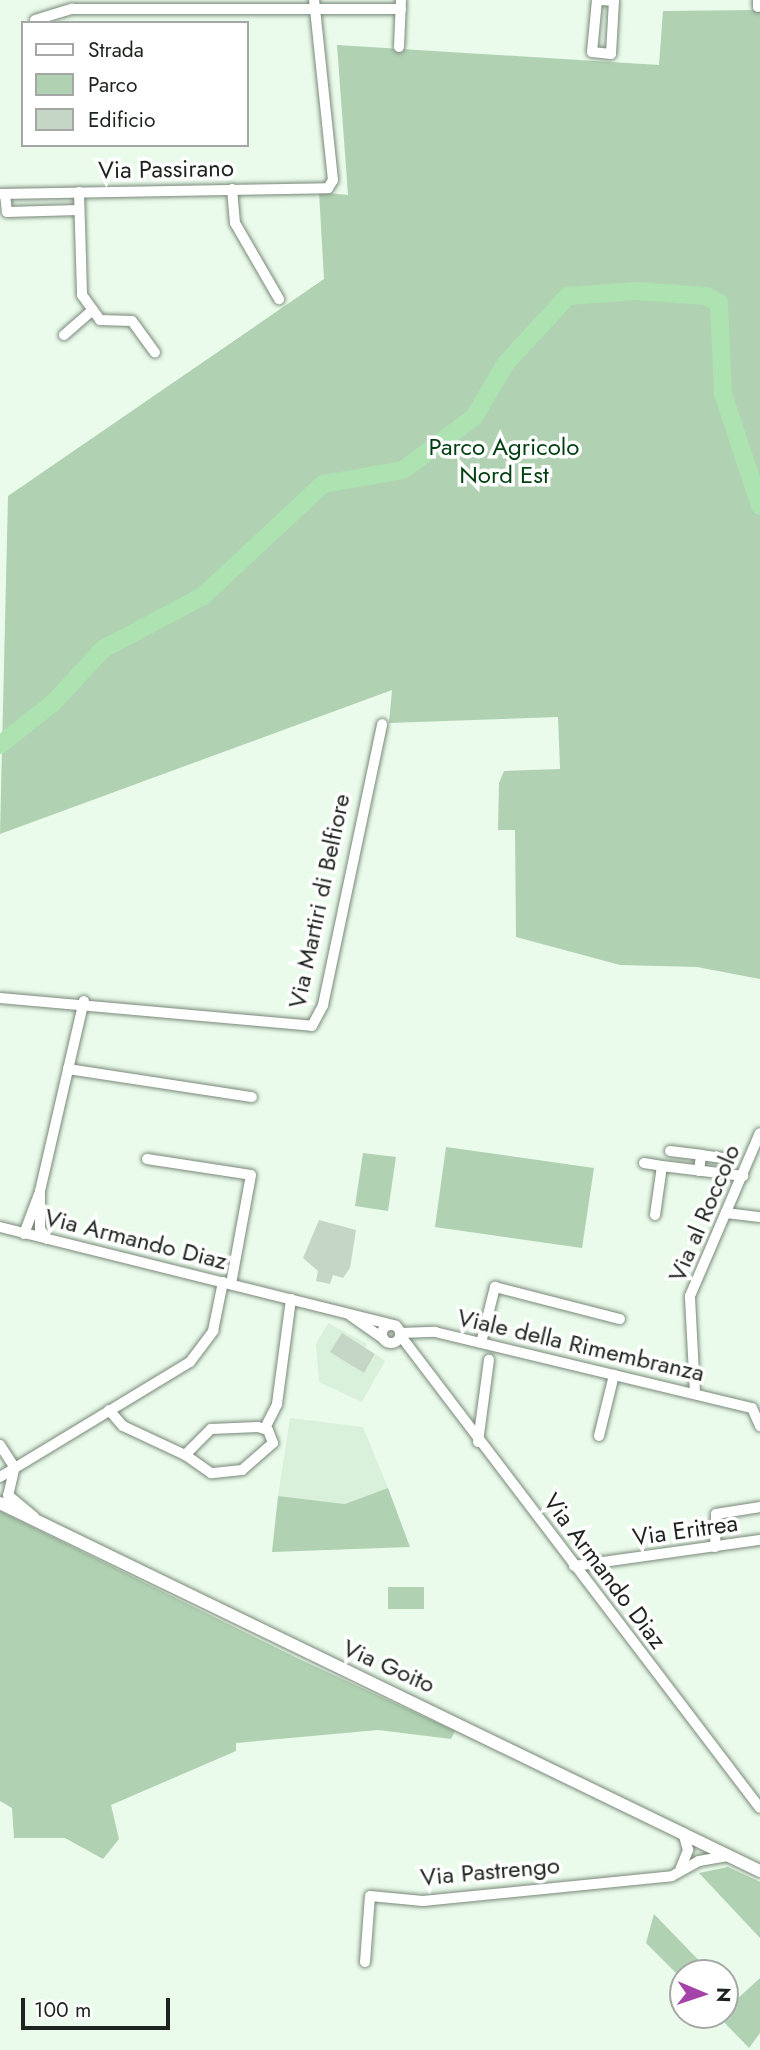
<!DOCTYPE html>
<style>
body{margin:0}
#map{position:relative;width:760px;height:2050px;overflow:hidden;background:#eafbeb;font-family:Jost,sans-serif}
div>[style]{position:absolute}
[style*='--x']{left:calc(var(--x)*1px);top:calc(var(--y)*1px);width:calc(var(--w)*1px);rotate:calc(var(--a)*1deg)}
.built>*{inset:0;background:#d9f0da}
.green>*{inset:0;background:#b1d1b3}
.river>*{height:18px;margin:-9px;padding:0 9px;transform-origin:9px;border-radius:9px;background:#ace3b0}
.building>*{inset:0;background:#c5d5c6}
.roads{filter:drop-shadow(0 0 2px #798879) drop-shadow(0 0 2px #798879)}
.minor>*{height:10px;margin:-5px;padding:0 5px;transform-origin:5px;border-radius:5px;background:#fff}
.minor>.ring{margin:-5px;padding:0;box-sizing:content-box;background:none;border:10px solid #fff;border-radius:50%}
.tertiary>*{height:12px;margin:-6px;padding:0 6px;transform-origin:6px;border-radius:6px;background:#fff}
span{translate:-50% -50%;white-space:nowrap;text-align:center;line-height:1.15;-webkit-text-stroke:7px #fff;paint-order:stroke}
.street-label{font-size:24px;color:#1d231e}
.park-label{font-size:24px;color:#013f11}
.legend{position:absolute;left:21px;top:21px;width:228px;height:126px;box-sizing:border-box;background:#fff;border:2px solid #a5a7a5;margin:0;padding:9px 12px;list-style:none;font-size:21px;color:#1d231e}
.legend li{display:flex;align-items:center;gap:14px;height:35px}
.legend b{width:35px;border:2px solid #a5a7a5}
.north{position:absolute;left:669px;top:1959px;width:70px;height:70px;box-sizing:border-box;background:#fff;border:2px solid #a5a7a5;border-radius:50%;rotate:92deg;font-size:19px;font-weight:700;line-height:28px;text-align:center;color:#1d231e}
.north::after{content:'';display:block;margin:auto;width:24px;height:32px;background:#a643a9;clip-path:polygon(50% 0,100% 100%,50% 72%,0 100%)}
.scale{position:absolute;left:21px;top:1998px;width:149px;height:32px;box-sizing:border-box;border:4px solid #1d231e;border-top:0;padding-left:9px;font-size:21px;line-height:24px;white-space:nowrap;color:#1d231e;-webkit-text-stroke:5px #fff;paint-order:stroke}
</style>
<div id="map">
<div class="built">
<i style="clip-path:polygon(328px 1323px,367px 1344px,354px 1367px,364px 1373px,376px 1354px,385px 1361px,362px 1402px,319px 1382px,316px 1344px)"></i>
<i style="clip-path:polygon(290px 1418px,363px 1427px,388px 1488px,346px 1504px,278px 1496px)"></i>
</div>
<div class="green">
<i style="clip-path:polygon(760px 0,760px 979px,697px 967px,620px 965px,516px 937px,515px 830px,498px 830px,499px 783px,504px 771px,560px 769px,558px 717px,389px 723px,392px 690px,0 834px,8px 496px,324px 279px,319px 192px,348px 195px,337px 45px,659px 65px,663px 11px,755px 10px)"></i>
<i style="clip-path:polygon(446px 1147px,594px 1168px,582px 1248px,435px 1227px)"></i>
<i style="clip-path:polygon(363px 1153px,396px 1157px,388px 1211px,355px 1206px)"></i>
<i style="clip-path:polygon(388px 1488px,410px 1547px,272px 1552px,278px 1496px,345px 1504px)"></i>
<i style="clip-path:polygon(0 1511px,299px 1659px,455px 1731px,451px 1739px,378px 1730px,236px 1743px,236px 1751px,111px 1805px,119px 1839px,103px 1859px,65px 1838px,14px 1838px,12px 1808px,0 1801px)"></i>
<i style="clip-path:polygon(388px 1587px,424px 1587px,424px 1609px,388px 1609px)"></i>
<i style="clip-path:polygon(728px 1867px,760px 1882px,760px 1938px,699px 1873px)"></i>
<i style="clip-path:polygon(654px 1914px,711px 1973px,683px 1973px,683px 1980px,646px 1943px)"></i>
<i style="clip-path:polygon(760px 1978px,760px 2033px,749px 2048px,717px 2015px,725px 2015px,725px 1988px,736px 2000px)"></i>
</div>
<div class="river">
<i style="--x:0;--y:745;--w:69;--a:-38.5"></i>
<i style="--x:54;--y:702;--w:72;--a:-47.2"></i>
<i style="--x:103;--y:649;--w:113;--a:-27.9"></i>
<i style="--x:203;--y:596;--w:164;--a:-43"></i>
<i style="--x:323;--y:484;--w:81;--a:-9.9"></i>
<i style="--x:403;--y:470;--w:89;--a:-36.7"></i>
<i style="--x:474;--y:417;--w:63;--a:-59.3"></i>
<i style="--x:506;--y:363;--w:91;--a:-47.2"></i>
<i style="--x:568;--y:296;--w:69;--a:-4.1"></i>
<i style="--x:637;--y:291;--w:69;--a:4.1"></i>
<i style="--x:706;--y:296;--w:15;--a:28"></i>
<i style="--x:719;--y:303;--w:91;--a:87.5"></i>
<i style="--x:723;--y:394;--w:118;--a:71.7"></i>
</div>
<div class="building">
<i style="clip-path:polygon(319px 1220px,356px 1230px,350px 1268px,343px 1278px,333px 1275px,330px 1284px,316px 1281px,318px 1271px,303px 1258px)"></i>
<i style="clip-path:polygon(342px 1333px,375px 1354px,364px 1373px,330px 1352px)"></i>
</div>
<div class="roads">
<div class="minor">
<i style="--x:597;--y:0;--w:52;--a:95.5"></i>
<i style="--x:592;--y:52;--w:19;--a:6"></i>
<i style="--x:611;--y:54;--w:53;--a:-86.8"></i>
<i style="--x:614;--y:1;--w:16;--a:-176"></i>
<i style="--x:758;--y:0;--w:7;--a:90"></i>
<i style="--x:35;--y:20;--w:39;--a:-17"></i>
<i style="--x:72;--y:9;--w:329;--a:0"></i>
<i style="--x:399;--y:47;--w:47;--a:-87.6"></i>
<i style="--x:232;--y:189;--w:34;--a:85"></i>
<i style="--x:235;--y:223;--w:88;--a:59.9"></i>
<i style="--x:79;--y:192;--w:103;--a:88.3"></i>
<i style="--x:82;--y:295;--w:31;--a:54"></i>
<i style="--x:100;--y:320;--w:32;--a:2"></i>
<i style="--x:132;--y:321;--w:39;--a:54"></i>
<i style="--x:0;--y:194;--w:328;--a:-1"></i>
<i style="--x:328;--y:188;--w:9;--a:-58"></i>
<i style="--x:333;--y:180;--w:181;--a:-96"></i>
<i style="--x:5;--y:194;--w:18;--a:84"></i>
<i style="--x:7;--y:212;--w:72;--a:-1.6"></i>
<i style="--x:64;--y:335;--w:38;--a:-41"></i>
<i style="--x:0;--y:998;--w:313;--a:5.1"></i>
<i style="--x:312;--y:1026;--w:24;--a:-62"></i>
<i style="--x:323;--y:1005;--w:287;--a:-78.1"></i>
<i style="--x:68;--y:1069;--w:186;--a:8.7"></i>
<i style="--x:670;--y:1151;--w:31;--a:7"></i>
<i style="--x:147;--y:1159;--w:105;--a:8.7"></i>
<i style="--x:251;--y:1175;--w:111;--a:100.4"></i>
<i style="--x:644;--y:1163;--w:18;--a:9"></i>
<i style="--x:699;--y:1171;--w:16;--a:-83"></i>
<i style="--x:701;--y:1155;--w:27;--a:8"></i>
<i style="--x:726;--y:1213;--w:34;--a:7"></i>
<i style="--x:655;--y:1215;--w:49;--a:-81.9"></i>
<i style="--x:662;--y:1166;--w:82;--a:7"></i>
<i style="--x:0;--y:1227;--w:408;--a:14"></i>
<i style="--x:24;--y:1234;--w:43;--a:-69.4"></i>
<i style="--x:47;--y:1239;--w:12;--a:-125"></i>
<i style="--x:40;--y:1229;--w:38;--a:-90"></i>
<i style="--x:40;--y:1191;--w:195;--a:-77"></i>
<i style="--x:351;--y:1316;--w:40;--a:34.9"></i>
<i class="ring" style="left:382px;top:1325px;width:8px;height:8px"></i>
<i style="--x:400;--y:1333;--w:35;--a:-2"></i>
<i style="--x:435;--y:1332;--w:326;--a:13.5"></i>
<i style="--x:400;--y:1335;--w:594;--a:52.73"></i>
<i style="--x:481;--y:1343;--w:58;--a:-76"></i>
<i style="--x:495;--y:1287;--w:129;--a:14.4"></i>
<i style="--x:695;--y:1393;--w:97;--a:-93"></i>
<i style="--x:690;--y:1296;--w:177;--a:-66.8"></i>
<i style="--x:752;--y:1408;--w:20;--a:66"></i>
<i style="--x:109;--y:1410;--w:21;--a:49"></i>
<i style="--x:123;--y:1426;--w:68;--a:25.1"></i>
<i style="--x:258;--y:1427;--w:10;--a:17"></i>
<i style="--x:268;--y:1430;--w:14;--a:69"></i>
<i style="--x:273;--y:1443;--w:41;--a:138.9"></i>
<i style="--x:242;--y:1470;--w:31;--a:174"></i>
<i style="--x:211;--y:1473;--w:32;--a:-145"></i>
<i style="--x:185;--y:1455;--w:37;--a:-45"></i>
<i style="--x:211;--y:1429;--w:47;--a:-2.4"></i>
<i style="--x:265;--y:1428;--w:27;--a:-63"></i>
<i style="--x:277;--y:1404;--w:106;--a:-82.4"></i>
<i style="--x:599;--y:1436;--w:63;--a:-76.2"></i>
<i style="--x:478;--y:1442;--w:83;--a:-82.4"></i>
<i style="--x:0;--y:1445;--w:27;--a:57"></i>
<i style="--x:14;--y:1470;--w:26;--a:103"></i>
<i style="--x:8;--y:1495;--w:34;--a:40"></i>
<i style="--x:0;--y:1477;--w:222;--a:-31.2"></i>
<i style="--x:190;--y:1362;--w:39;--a:-53"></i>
<i style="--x:213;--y:1331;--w:50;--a:-78.5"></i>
<i style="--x:715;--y:1547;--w:33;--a:-88"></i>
<i style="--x:716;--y:1514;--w:45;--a:-9"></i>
<i style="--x:574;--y:1566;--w:188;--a:-8"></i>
<i style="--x:680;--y:1870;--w:22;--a:-68"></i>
<i style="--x:688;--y:1850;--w:18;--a:-106"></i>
<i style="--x:365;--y:1962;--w:66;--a:-85.7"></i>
<i style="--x:370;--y:1896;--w:53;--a:5.4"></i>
<i style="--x:423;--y:1901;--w:250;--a:-5.7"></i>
<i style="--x:672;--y:1876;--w:31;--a:-29"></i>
<i style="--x:699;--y:1861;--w:29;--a:-10"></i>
</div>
<div class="tertiary">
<i style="--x:0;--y:1503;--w:844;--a:25.84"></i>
</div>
</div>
<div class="street-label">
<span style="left:166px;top:169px;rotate:-1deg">Via Passirano</span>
<span style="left:319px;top:901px;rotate:-78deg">Via Martiri di Belfiore</span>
<span style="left:704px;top:1213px;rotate:-67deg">Via al Roccolo</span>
<span style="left:136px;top:1239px;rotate:14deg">Via Armando Diaz</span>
<span style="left:581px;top:1345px;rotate:13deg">Viale della Rimembranza</span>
<span style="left:685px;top:1530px;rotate:-8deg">Via Eritrea</span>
<span style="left:605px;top:1571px;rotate:53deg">Via Armando Diaz</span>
<span style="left:389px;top:1666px;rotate:24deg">Via Goito</span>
<span style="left:490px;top:1871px;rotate:-5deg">Via Pastrengo</span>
</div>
<div class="park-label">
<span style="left:504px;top:461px">Parco Agricolo<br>Nord Est</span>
</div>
<ul class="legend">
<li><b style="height:9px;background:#fff"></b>Strada</li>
<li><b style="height:19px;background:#b1d1b3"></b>Parco</li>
<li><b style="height:19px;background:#c5d5c6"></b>Edificio</li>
</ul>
<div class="north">N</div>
<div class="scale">100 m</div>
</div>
